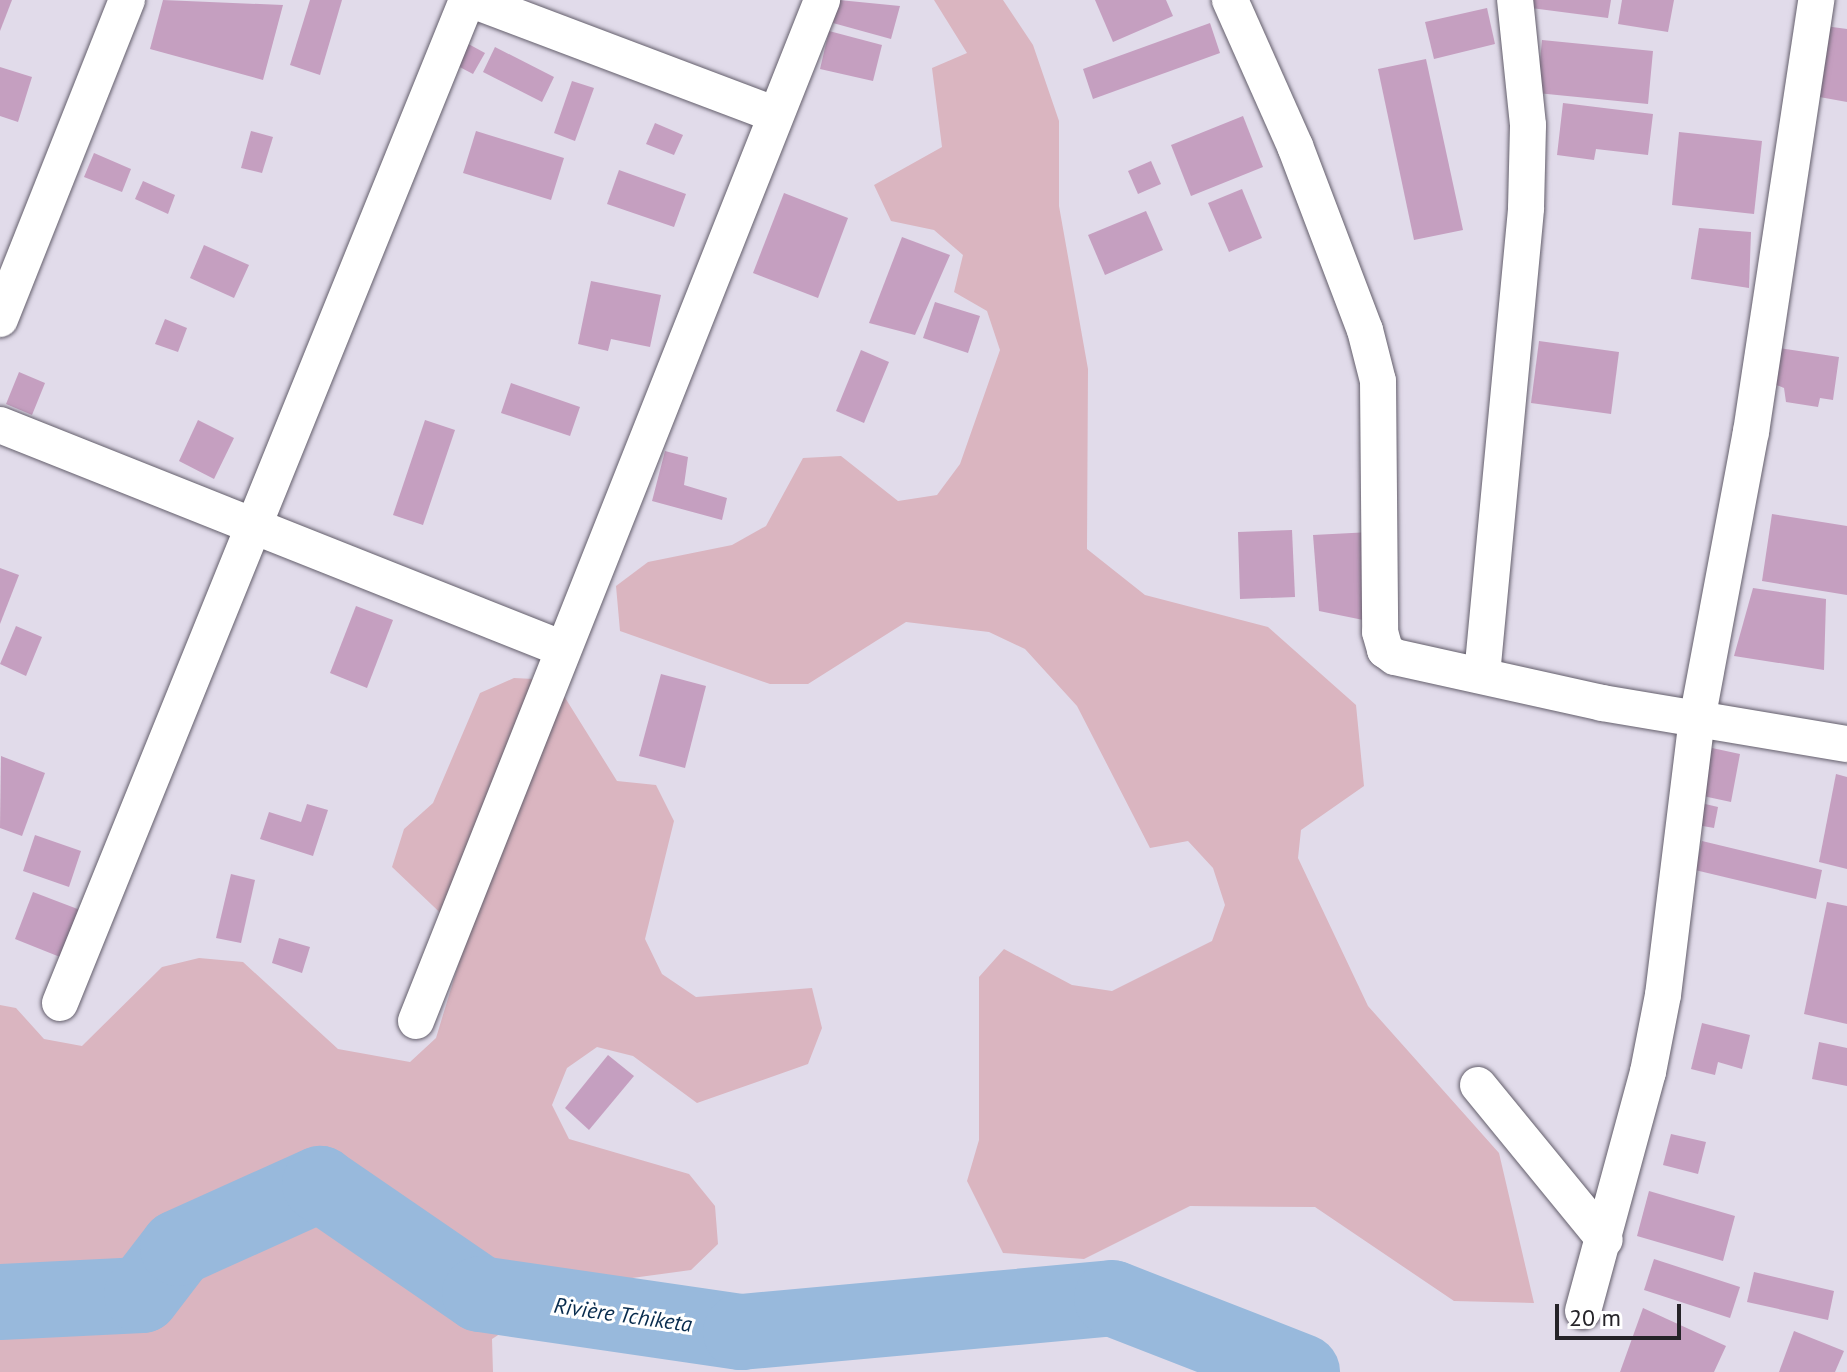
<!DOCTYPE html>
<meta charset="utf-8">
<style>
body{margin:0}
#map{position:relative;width:1847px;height:1372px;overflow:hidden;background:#e1dbea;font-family:"PT Sans",sans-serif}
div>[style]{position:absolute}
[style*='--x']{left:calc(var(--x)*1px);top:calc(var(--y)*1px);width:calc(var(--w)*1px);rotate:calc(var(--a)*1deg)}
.green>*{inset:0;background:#dab5c0}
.river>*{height:76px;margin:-38px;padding:0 38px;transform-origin:38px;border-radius:38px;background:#98b9dc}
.building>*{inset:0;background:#c59fc0}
.roads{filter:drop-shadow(0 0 2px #645f6c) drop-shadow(0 0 2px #645f6c)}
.street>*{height:36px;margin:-18px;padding:0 18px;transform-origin:18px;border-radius:18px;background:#fff}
span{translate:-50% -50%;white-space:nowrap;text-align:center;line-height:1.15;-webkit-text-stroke:6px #fff;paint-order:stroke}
.water-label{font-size:22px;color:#072b4d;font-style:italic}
.scale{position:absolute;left:1555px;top:1304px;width:126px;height:36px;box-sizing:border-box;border:4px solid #252328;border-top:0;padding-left:10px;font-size:24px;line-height:28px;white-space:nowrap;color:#252328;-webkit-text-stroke:6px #fff;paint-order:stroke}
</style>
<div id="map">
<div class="green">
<i style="clip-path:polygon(934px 0,1003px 0,1033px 45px,1059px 121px,1059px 206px,1088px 369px,1087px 549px,1145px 595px,1268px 627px,1356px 705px,1364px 786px,1301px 830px,1298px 858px,1368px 1006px,1499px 1153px,1534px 1303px,1454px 1301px,1315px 1207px,1190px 1206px,1084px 1259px,1003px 1253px,967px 1181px,979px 1140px,979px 977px,1004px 949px,1072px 985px,1112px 991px,1212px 941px,1225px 905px,1213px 868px,1188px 841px,1150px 848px,1077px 706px,1025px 649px,989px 632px,906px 622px,808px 684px,770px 684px,620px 631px,616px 586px,648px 562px,732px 545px,766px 526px,803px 458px,841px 456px,898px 501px,937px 495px,960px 464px,1000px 350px,987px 311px,954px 292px,963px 255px,934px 230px,891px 221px,874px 185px,942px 147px,932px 68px,967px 53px)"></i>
<i style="clip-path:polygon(514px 678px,554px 680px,617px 781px,656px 785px,674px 821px,645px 939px,662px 974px,696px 997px,812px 988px,822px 1028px,808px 1064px,697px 1103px,633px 1056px,597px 1047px,567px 1068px,552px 1105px,569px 1139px,689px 1174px,715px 1206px,718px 1244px,691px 1270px,573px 1286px,492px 1339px,493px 1372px,0 1372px,0 1005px,16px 1008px,44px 1039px,82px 1046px,162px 967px,199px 958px,243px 962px,338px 1049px,410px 1062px,436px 1038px,460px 959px,452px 924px,392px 867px,404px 829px,433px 803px,480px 693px)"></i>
</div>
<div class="river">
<i style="--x:0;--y:1302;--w:142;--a:-2.8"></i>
<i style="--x:142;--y:1295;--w:59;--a:-52.5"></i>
<i style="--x:178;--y:1248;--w:156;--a:-24.3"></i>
<i style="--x:320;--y:1184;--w:194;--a:34.5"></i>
<i style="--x:480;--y:1294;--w:264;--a:8.3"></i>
<i style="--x:741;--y:1332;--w:373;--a:-5.2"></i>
<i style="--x:1112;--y:1298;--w:204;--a:21.3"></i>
</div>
<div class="building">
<i style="clip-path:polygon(0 0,12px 0,0 31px)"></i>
<i style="clip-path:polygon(163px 0,283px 5px,263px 80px,150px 49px)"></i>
<i style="clip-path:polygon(310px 0,342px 0,320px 75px,290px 65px)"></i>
<i style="clip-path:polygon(839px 0,900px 6px,891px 39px,833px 23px)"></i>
<i style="clip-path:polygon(1095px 0,1166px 0,1173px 16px,1113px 42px)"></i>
<i style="clip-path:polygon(1532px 0,1611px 0,1608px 18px,1531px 8px)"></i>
<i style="clip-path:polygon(1622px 0,1674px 0,1668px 32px,1618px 24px)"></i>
<i style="clip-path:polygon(1487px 8px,1495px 44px,1434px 59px,1425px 22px)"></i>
<i style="clip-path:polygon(1210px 23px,1220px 53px,1093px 99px,1083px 69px)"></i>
<i style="clip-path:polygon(1825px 26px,1847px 29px,1847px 102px,1814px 96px)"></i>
<i style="clip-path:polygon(829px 31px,882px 45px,873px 81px,820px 69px)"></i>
<i style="clip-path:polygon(461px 40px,485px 53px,473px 74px,450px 62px)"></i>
<i style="clip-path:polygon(1542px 40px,1653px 51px,1648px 104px,1537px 93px)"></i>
<i style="clip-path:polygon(495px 47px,554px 77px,542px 102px,483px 72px)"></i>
<i style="clip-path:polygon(1426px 59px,1463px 230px,1414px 240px,1378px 69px)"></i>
<i style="clip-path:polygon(0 67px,32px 77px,18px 122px,0 116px)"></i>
<i style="clip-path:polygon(572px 81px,594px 88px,575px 141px,554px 133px)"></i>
<i style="clip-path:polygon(1563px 103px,1653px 114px,1648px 155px,1596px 149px,1594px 160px,1557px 155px)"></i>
<i style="clip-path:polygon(1243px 116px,1263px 167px,1191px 196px,1171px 145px)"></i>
<i style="clip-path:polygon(655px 123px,683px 135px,674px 155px,646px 144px)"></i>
<i style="clip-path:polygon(251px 131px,273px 137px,262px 173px,241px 168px)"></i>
<i style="clip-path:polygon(476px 131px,564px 158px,551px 200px,463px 173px)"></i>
<i style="clip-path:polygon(1679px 132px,1762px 141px,1754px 214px,1672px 205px)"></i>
<i style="clip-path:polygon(94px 153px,131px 169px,122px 192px,84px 177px)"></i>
<i style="clip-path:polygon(1151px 161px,1161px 184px,1138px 194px,1128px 171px)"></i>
<i style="clip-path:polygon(619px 170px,686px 194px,674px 227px,607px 204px)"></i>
<i style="clip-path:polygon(143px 181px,175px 195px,168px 214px,135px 199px)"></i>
<i style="clip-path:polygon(1242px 189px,1262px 238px,1229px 252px,1208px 203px)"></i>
<i style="clip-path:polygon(784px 193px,848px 218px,818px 298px,753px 273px)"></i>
<i style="clip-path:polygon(1146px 211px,1163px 250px,1105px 275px,1088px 235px)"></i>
<i style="clip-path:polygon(1699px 228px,1751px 232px,1749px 288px,1691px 279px)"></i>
<i style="clip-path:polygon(902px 237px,950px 255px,915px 335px,869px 323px)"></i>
<i style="clip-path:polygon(204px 245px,249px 265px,234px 298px,190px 278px)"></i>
<i style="clip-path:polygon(591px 281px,661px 295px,650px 347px,611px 339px,608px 351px,578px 344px)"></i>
<i style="clip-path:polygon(935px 302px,980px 316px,968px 353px,923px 338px)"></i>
<i style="clip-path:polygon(165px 319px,187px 328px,178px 352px,155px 344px)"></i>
<i style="clip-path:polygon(1539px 341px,1619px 352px,1611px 414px,1531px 403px)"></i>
<i style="clip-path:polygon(1779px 348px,1839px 357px,1833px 400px,1820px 398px,1818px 407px,1786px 402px,1784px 388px,1774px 384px)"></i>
<i style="clip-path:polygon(861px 350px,889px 362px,864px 423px,836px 411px)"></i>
<i style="clip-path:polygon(19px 372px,45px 383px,32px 415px,6px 404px)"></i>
<i style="clip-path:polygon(511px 383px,580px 407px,570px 436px,501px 413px)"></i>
<i style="clip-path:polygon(198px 420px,234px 438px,214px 479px,179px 461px)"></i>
<i style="clip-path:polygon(425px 420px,455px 430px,423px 525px,393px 515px)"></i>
<i style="clip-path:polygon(665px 451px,688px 457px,684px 485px,727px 498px,722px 520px,652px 501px)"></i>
<i style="clip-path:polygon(1772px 514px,1847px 526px,1847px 595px,1762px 581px)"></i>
<i style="clip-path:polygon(1292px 530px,1295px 597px,1240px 599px,1238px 532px)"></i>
<i style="clip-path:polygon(1371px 532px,1378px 623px,1319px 611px,1313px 535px)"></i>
<i style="clip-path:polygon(0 568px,19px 575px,0 624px)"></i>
<i style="clip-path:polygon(1753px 588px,1826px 599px,1824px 670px,1734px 656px)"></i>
<i style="clip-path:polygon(356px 606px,393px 620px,367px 688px,330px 673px)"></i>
<i style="clip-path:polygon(16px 626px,42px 637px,26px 676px,0 664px)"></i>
<i style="clip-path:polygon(661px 674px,706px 686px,685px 768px,639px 756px)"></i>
<i style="clip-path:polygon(1712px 748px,1740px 754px,1731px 802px,1703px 796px)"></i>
<i style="clip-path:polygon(1px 756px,45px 773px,22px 836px,0 828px)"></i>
<i style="clip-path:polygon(1836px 774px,1847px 777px,1847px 869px,1819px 862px)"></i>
<i style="clip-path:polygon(1701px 803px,1718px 807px,1714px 828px,1697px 825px)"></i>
<i style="clip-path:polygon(307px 804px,328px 810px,313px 856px,260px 839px,269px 812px,301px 822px)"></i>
<i style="clip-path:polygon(35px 835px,81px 851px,69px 887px,23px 871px)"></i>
<i style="clip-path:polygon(1702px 841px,1822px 870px,1816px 899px,1695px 870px)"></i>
<i style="clip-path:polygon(231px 874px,255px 880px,241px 943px,216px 938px)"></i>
<i style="clip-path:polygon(33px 892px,88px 913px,70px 961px,15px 939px)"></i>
<i style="clip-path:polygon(1827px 902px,1847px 906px,1847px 1024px,1804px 1014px)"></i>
<i style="clip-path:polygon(279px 938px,310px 947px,302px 973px,272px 963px)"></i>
<i style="clip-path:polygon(1702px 1023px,1750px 1035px,1742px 1069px,1718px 1062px,1715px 1075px,1691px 1069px)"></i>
<i style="clip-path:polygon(1819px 1042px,1847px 1048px,1847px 1086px,1812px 1079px)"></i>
<i style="clip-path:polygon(608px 1055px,634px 1076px,589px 1130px,565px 1108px)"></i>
<i style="clip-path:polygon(1671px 1134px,1706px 1142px,1698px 1174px,1663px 1165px)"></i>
<i style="clip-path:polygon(1649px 1191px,1735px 1216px,1723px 1261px,1637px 1236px)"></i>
<i style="clip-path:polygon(1654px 1259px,1740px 1287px,1730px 1318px,1644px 1290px)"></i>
<i style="clip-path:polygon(1754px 1272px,1834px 1291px,1828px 1320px,1747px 1302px)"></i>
<i style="clip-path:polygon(1643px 1308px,1726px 1346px,1714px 1372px,1620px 1372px)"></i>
<i style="clip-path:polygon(1794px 1331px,1844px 1351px,1835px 1372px,1779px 1372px)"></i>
</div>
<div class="roads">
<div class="street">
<i style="--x:472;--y:0;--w:323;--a:20.7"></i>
<i style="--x:1230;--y:0;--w:160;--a:66"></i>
<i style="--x:1295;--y:146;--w:197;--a:69.2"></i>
<i style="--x:1365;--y:330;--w:53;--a:75.7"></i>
<i style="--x:1378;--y:381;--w:251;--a:89.5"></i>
<i style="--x:1380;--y:632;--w:19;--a:74"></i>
<i style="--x:1385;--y:650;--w:12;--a:35"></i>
<i style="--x:1395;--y:657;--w:212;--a:12.5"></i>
<i style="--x:1602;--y:703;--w:248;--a:9.5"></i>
<i style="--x:0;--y:319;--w:343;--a:-68.3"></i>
<i style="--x:0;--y:425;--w:606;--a:21.7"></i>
<i style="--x:1482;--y:675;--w:469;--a:-84.6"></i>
<i style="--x:1526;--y:208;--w:83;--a:-88.6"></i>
<i style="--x:1528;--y:125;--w:126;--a:-95.9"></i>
<i style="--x:60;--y:1003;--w:1082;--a:-67.91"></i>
<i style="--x:416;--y:1021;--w:1099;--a:-68.31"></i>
<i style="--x:1478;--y:1085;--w:200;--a:50.7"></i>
<i style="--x:1583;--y:1311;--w:248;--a:-74.8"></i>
<i style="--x:1648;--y:1072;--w:78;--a:-79"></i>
<i style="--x:1663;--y:995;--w:277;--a:-83"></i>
<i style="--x:1697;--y:720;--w:293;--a:-79.4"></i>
<i style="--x:1751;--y:432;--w:437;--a:-81.4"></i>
</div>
</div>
<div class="water-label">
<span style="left:623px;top:1315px;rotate:8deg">Rivière Tchiketa</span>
</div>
<div class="scale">20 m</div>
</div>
